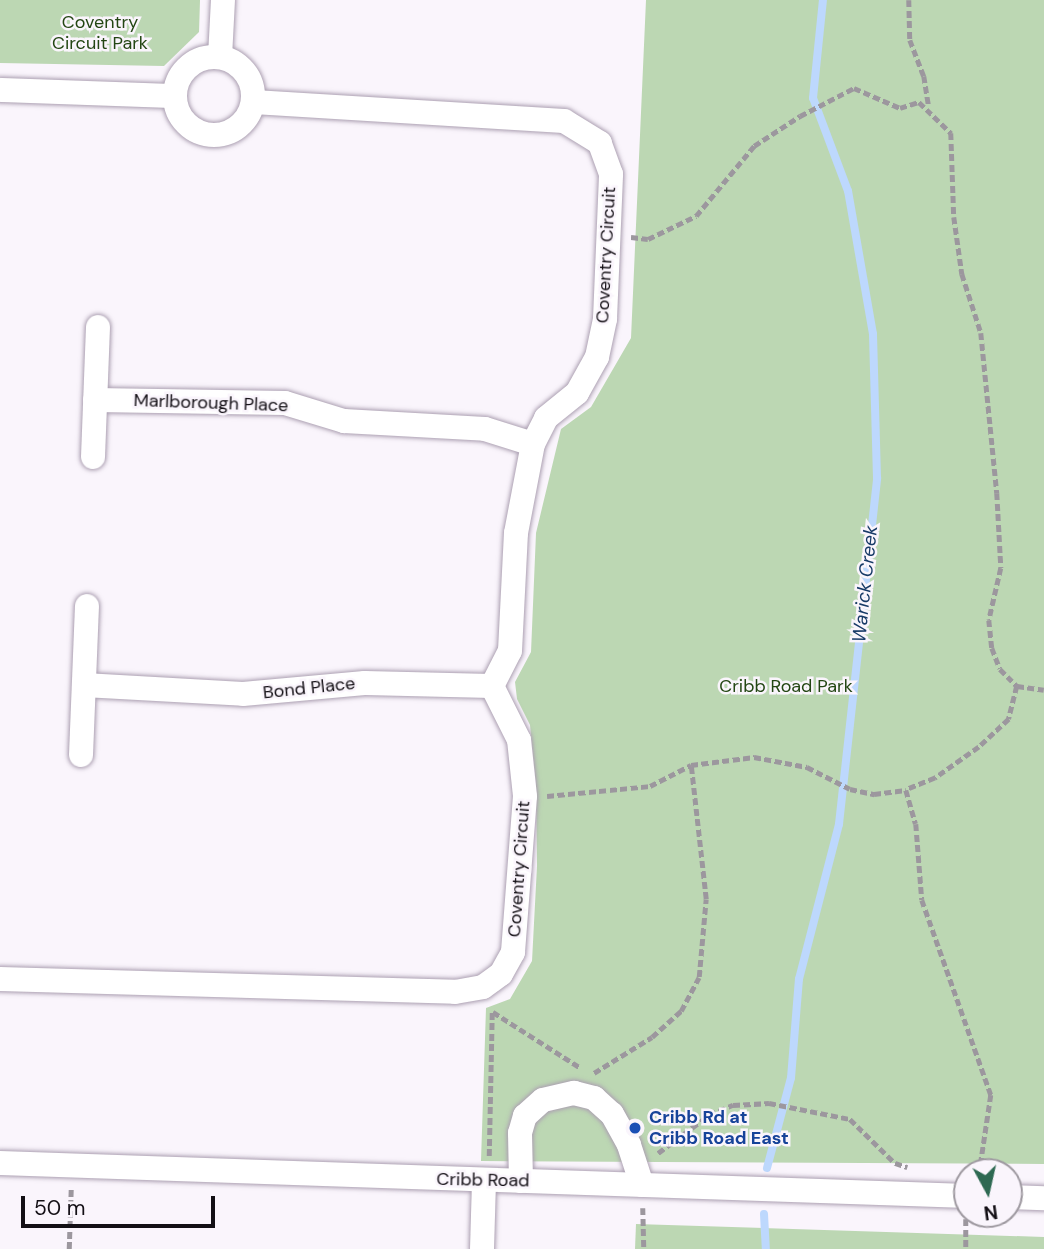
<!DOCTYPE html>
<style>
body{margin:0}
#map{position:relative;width:1044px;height:1249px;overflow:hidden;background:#faf5fc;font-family:"DM Sans",sans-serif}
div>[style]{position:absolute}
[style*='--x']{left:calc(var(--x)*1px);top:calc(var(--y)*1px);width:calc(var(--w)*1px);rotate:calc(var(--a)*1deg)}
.green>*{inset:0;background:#bcd7b3}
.stream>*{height:8px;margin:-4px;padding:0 4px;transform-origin:4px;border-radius:4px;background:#bdd8fd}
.path>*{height:4.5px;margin-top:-2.25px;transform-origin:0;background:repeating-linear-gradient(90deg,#9c979e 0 7px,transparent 0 10.5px)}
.roads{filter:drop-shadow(0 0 2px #aca0b2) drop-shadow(0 0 2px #aca0b2)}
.minor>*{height:24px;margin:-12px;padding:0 12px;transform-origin:12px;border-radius:12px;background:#fff}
.minor>.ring{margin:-12px;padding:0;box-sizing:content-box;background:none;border:24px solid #fff;border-radius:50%}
.dots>*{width:19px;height:19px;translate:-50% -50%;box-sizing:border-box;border:4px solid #faf5fc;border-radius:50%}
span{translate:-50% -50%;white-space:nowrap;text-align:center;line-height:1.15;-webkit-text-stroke:5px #faf5fc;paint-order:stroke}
.park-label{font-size:18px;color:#234613}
.street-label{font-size:18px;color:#130f15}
.transit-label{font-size:18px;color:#164399;font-weight:700}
.left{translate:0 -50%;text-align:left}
.water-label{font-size:19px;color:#173a67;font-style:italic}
.north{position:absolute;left:953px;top:1158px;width:70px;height:70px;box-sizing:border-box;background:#faf5fc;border:2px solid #9e99a0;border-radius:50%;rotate:172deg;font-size:19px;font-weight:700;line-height:28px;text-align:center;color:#130f15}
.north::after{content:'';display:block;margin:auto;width:24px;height:32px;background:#2e6952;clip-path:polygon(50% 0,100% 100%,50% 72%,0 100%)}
.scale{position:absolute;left:21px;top:1196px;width:194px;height:32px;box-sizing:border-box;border:4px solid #130f15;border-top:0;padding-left:9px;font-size:21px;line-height:24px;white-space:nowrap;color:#130f15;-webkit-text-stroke:5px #faf5fc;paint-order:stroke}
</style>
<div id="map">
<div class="green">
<i style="clip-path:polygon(0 0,200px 0,199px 32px,164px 66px,0 63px)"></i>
<i style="clip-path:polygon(646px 0,1044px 0,1044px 1164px,481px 1161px,486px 1008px,510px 999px,532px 961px,537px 866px,536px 785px,530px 725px,517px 699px,515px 682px,531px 652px,536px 533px,561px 429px,591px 407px,631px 338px)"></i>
<i style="clip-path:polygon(636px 1224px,1044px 1237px,1044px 1249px,635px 1249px)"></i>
</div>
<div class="stream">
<i style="--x:767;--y:1168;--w:93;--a:-75.1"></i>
<i style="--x:791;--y:1078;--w:99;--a:-85.4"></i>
<i style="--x:799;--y:979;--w:160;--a:-75.5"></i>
<i style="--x:839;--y:824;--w:348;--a:-83.7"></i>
<i style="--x:877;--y:478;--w:144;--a:-91.6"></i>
<i style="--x:873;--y:334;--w:145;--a:-99.9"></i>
<i style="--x:848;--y:191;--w:99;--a:-110.6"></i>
<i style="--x:813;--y:98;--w:99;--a:-84.2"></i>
<i style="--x:764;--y:1214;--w:35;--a:87"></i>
</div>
<div class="path">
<i style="--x:909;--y:0;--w:40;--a:88.6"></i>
<i style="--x:910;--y:40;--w:39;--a:69"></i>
<i style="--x:924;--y:76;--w:31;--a:81"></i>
<i style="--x:631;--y:237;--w:17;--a:7"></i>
<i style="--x:648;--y:239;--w:53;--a:-25.6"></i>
<i style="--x:696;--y:216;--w:91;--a:-50.4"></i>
<i style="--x:754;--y:146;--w:55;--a:-33.1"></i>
<i style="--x:800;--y:116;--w:61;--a:-27.4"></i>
<i style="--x:854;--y:88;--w:50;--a:23.5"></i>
<i style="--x:900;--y:108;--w:20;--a:-18"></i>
<i style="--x:919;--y:102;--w:45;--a:44.1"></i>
<i style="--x:951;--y:133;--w:84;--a:88"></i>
<i style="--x:954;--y:217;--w:58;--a:82"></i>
<i style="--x:962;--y:274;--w:62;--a:72.1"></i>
<i style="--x:981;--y:333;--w:161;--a:84.3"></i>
<i style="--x:997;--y:493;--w:75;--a:86.9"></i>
<i style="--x:1001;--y:568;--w:53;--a:103"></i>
<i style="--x:989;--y:620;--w:28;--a:84"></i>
<i style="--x:992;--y:648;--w:22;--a:69"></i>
<i style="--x:1000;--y:669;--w:24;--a:45"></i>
<i style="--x:1017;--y:686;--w:34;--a:104"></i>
<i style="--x:1009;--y:719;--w:41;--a:137"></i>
<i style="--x:979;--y:747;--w:54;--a:144.8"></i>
<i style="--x:935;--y:778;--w:31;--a:158"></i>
<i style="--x:906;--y:790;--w:35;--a:74"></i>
<i style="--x:916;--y:824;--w:76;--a:85.5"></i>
<i style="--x:922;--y:900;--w:207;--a:70.5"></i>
<i style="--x:991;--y:1095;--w:68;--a:98.5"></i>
<i style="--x:981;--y:1162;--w:12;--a:125"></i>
<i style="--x:1017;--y:686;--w:27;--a:8"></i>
<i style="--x:547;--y:796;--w:103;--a:-5.5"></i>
<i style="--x:650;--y:786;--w:46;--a:-27.1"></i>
<i style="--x:691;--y:765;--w:64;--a:-7.2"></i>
<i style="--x:754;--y:757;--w:54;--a:10.7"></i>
<i style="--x:807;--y:767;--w:48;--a:27.1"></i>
<i style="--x:850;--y:789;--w:25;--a:12"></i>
<i style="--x:874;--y:794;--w:32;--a:-7"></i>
<i style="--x:493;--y:1012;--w:104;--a:32.5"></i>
<i style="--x:594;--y:1073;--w:68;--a:-31.8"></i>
<i style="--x:652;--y:1037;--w:39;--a:-42"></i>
<i style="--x:681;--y:1011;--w:38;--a:-62"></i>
<i style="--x:699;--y:977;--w:78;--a:-84.9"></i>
<i style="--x:706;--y:899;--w:135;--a:-96.4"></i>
<i style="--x:658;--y:1153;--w:64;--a:-36.7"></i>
<i style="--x:709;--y:1115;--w:26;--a:-23"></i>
<i style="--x:733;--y:1105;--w:36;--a:-3"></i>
<i style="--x:769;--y:1103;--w:83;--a:11.2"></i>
<i style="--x:850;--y:1119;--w:63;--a:44.4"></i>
<i style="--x:895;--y:1163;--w:13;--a:18"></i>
<i style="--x:489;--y:1156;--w:145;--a:-88.8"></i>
<i style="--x:643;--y:1208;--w:41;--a:88.6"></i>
<i style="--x:966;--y:1219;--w:30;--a:90"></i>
<i style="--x:69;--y:1249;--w:61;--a:-88.1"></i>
</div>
<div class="roads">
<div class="minor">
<i class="ring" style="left:175px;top:57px;width:54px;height:54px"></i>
<i style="--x:220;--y:57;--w:57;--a:-87"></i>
<i style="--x:0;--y:90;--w:174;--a:2"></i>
<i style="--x:95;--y:400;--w:190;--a:0.9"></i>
<i style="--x:285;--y:403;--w:62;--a:17"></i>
<i style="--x:344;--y:421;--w:141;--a:3.2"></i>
<i style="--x:485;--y:429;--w:50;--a:17.4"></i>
<i style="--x:93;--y:457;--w:130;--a:-87.8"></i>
<i style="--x:84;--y:685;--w:159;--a:3.2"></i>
<i style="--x:243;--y:694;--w:122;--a:-5.2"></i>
<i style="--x:365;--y:683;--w:127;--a:1.4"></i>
<i style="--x:81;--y:755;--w:149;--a:-87.7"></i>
<i style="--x:0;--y:979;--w:455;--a:1.6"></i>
<i style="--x:455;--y:992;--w:28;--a:-10"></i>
<i style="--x:483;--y:987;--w:22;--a:-36"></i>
<i style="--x:501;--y:974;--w:25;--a:-61"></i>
<i style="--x:513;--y:952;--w:156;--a:-85.6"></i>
<i style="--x:525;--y:796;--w:56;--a:-96.1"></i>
<i style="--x:519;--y:740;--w:60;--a:-116.6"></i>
<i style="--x:492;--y:686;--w:39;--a:-63"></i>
<i style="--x:510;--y:651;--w:118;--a:-87.1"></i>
<i style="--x:516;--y:533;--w:91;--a:-79.2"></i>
<i style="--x:533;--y:444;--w:29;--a:-63"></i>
<i style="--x:546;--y:418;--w:40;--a:-39"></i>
<i style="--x:577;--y:393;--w:41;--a:-60.9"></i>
<i style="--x:597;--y:357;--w:39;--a:-78"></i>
<i style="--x:605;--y:319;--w:145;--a:-87.6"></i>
<i style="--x:611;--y:174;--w:33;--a:-110"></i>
<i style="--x:600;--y:143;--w:42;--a:-148.6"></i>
<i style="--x:564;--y:121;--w:311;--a:-176.5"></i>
<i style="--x:0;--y:1163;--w:968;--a:1.95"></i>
<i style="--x:521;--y:1181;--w:48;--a:-91.2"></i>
<i style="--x:520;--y:1133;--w:18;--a:-74"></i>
<i style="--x:525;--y:1116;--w:24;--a:-42"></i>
<i style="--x:543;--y:1100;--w:32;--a:-13"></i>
<i style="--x:574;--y:1093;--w:21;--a:14"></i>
<i style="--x:594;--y:1098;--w:24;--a:42"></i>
<i style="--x:612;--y:1114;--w:35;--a:61"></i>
<i style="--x:629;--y:1145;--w:42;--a:72"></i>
<i style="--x:1009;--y:1197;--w:35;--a:2"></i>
<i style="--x:482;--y:1249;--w:68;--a:-88.3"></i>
</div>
</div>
<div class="dots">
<i style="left:635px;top:1128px;background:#1a4fb4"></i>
</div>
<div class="park-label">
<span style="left:100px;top:33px">Coventry<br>Circuit Park</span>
<span style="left:786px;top:686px">Cribb Road Park</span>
</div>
<div class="street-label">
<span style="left:606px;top:255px;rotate:-87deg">Coventry Circuit</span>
<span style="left:211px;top:403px;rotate:2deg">Marlborough Place</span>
<span style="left:309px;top:688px;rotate:-6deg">Bond Place</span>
<span style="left:519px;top:869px;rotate:-86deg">Coventry Circuit</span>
<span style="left:483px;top:1180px;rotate:1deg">Cribb Road</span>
</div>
<div class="transit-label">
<span class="left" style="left:649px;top:1128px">Cribb Rd at<br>Cribb Road East</span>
</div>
<div class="water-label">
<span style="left:865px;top:584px;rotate:-84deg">Warick Creek</span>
</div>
<div class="north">N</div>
<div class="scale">50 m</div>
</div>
